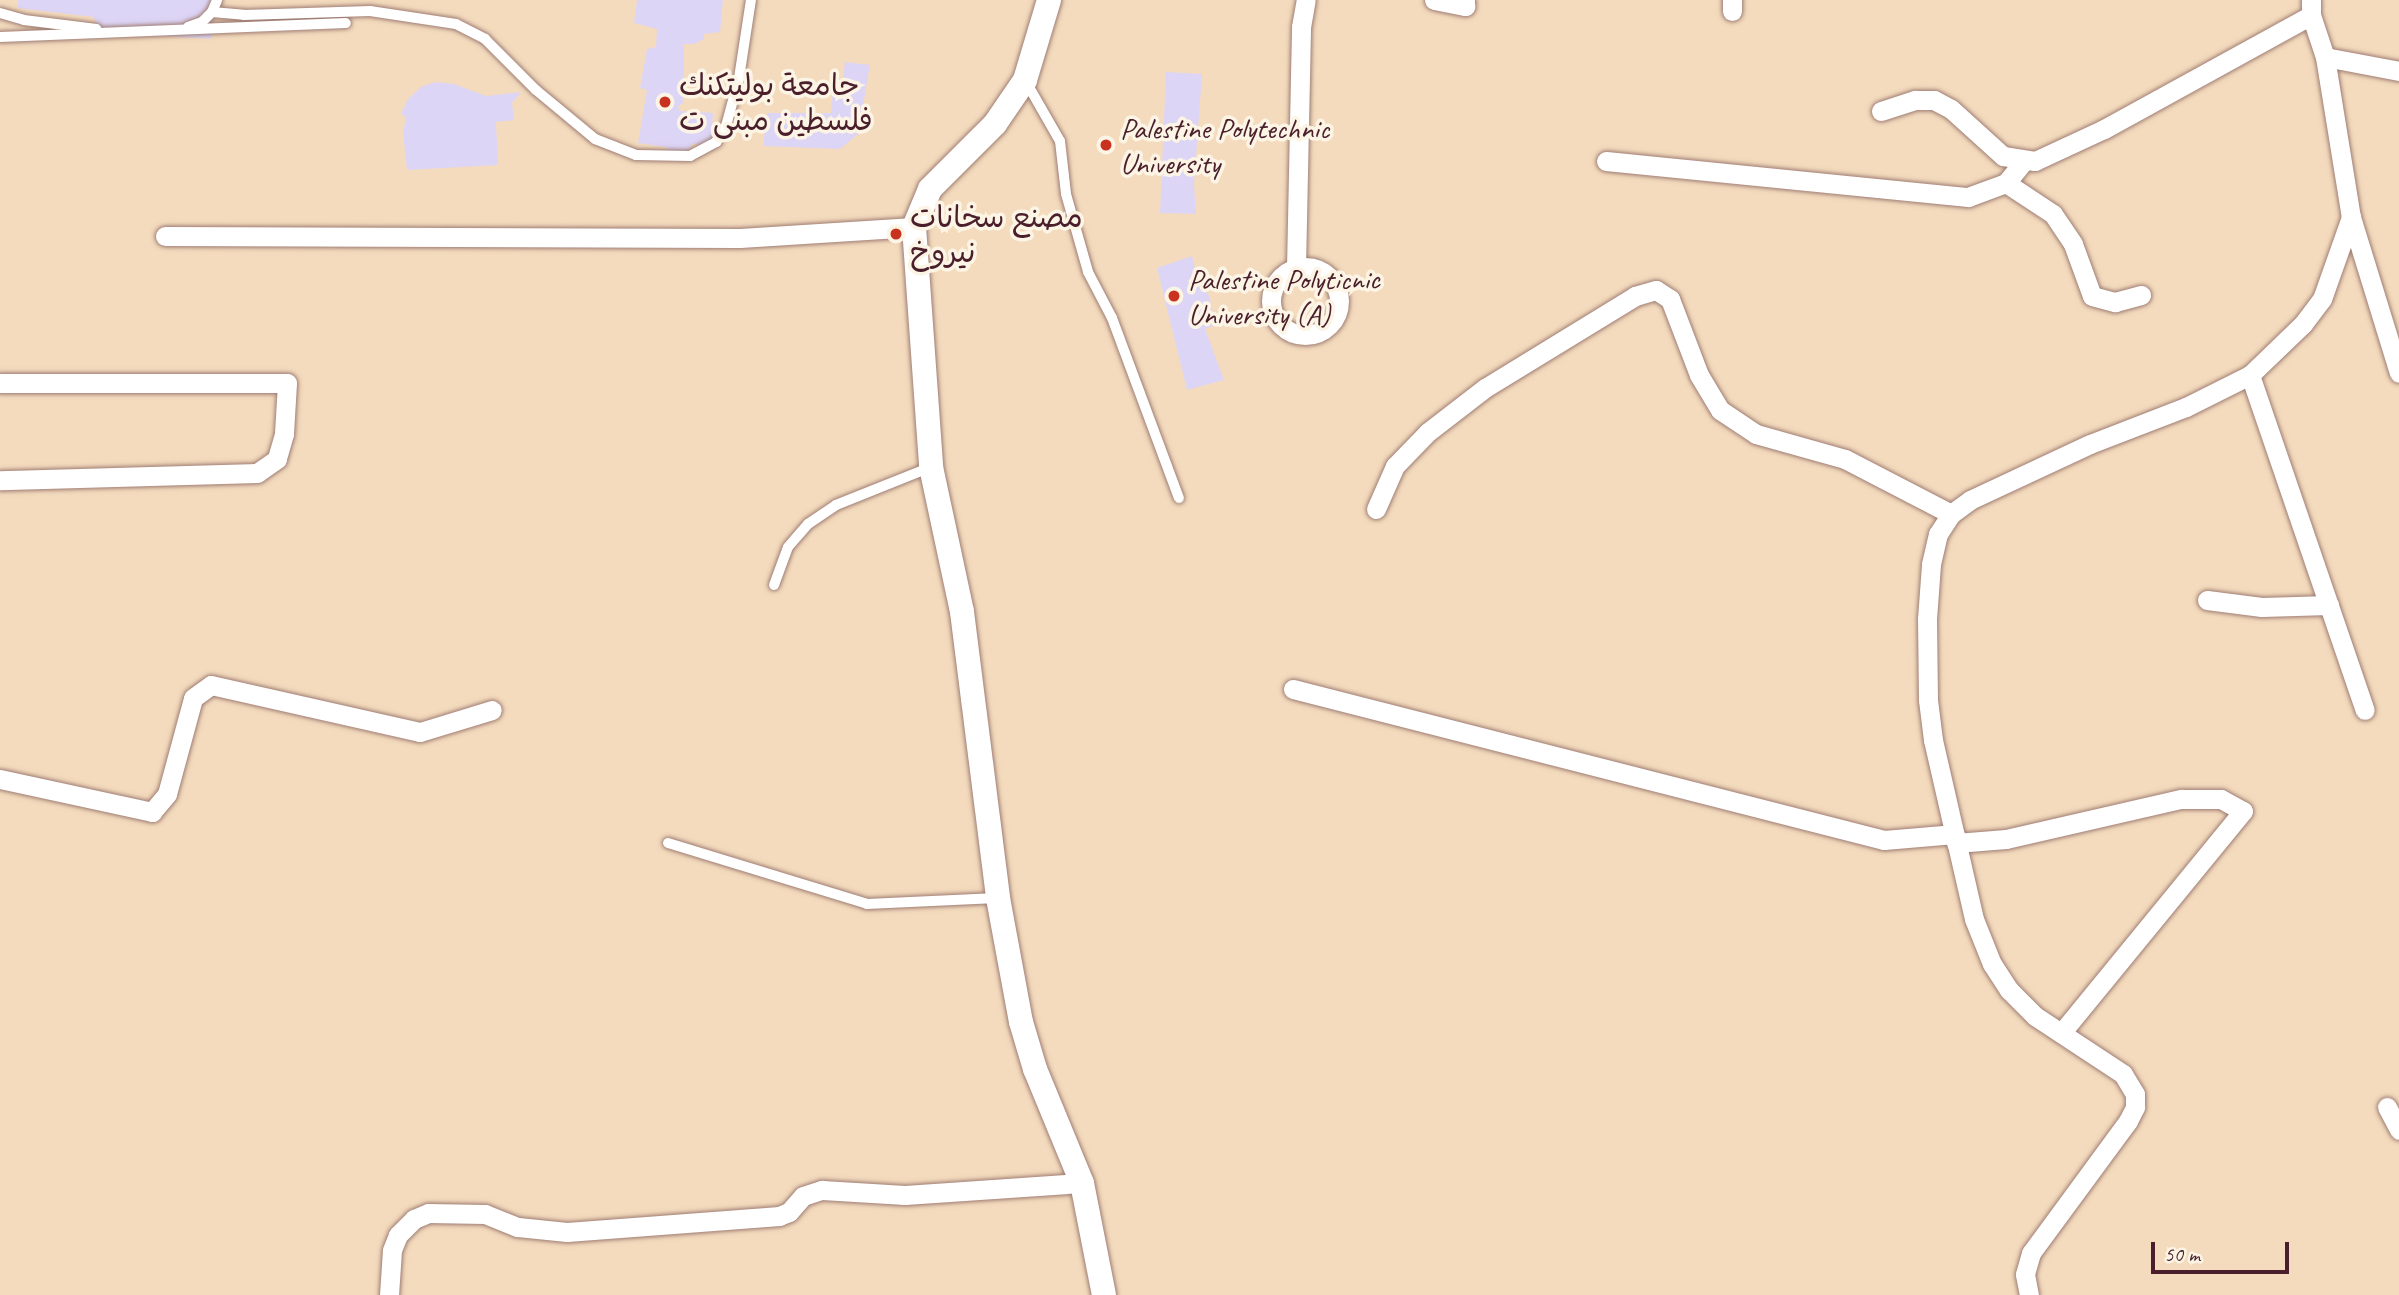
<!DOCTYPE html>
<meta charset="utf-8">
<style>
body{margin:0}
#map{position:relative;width:2399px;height:1295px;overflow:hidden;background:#f4dbbd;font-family:Caveat,"Playpen Sans Arabic",sans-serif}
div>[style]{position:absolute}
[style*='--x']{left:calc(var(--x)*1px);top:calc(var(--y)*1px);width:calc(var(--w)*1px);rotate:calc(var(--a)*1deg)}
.built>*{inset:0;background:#ddd5f6}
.roads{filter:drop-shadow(0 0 2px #9f7d74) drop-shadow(0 0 2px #9f7d74)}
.service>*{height:10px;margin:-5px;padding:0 5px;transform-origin:5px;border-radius:5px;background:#fff}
.minor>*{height:19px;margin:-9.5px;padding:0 9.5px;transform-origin:9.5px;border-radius:9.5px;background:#fff}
.minor>.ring{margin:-9.5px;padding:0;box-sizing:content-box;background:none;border:19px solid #fff;border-radius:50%}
.tertiary>*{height:24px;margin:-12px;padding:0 12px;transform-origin:12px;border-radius:12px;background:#fff}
.dots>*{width:19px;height:19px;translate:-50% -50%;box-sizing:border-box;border:4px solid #fcf5e5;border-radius:50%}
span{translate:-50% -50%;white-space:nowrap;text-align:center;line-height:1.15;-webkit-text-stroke:7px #fcf5e5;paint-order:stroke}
.poi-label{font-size:30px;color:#4a1f2b}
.left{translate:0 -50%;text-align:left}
.scale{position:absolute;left:2151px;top:1242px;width:138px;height:32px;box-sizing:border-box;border:4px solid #4a1f2b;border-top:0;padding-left:9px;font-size:21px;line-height:24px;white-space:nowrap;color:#4a1f2b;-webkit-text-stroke:5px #fcf5e5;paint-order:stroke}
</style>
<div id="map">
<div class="built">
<i style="clip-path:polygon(18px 0,212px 0,212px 39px,97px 32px,94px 17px,18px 8px)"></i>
<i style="clip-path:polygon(637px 0,723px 0,720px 32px,704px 34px,704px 39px,694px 44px,684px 44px,683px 103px,678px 106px,680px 111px,713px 113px,711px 145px,692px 144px,687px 154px,668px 152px,666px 147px,638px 143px,647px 90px,640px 88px,647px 49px,656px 47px,657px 29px,634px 23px)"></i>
<i style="clip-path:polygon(845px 62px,870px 65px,858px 134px,840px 149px,763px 146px,767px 113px,831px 113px,833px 87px,842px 85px)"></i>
<i style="clip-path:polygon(1166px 72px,1202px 74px,1194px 185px,1196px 214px,1160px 213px)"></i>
<i style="clip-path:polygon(435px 82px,454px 84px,486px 96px,521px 92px,512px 103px,514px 120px,496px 122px,498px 165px,407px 170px,403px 133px,406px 117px,401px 114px,408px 99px,421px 87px)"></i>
<i style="clip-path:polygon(1192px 256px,1200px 289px,1207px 289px,1216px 325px,1205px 329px,1224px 380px,1187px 390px,1157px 268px)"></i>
</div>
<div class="roads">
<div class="service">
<i style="--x:212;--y:12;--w:32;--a:5"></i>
<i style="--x:244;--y:15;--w:126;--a:-1.8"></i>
<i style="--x:370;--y:11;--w:87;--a:8.6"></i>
<i style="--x:456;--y:24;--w:33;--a:27"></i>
<i style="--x:485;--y:39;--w:72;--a:45"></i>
<i style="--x:536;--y:90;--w:77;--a:39.7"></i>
<i style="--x:595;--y:139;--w:44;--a:21.3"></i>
<i style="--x:636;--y:155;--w:54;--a:1.1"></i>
<i style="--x:690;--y:156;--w:30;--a:-28"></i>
<i style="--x:716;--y:142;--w:19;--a:-58"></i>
<i style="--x:726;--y:126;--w:50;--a:-74.8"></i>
<i style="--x:739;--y:78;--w:79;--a:-81.3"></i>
<i style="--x:0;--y:13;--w:25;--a:16"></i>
<i style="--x:24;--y:20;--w:73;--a:7.1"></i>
<i style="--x:188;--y:27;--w:15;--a:-20"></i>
<i style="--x:202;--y:22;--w:14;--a:-45"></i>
<i style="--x:212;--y:12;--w:13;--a:-67"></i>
<i style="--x:0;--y:37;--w:346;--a:-2.3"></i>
<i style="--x:1025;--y:80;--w:70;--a:60.2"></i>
<i style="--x:1060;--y:141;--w:53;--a:83.5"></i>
<i style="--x:1066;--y:194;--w:81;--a:74.2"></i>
<i style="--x:1088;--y:272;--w:52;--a:62.4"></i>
<i style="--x:1112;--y:318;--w:192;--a:69.6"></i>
<i style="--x:774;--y:585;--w:40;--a:-69.8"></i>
<i style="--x:788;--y:547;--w:30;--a:-49"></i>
<i style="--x:808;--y:524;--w:34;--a:-34"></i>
<i style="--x:836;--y:505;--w:102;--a:-21.8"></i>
<i style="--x:668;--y:843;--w:208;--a:17"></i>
<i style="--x:867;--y:904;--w:130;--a:-2.6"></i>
</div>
<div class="minor">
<i style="--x:1434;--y:0;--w:32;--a:11"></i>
<i style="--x:1465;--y:6;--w:6;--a:-90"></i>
<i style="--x:2311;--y:0;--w:15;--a:90"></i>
<i style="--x:2311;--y:15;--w:44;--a:71.6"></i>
<i style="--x:2325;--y:57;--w:162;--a:80.8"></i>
<i style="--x:2351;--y:217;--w:163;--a:72.9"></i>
<i style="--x:1732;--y:11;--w:11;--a:-90"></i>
<i style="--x:2325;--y:57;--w:75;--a:10.7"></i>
<i style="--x:1881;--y:111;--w:36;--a:-18"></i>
<i style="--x:1915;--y:100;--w:19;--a:0"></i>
<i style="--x:1934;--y:100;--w:19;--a:28"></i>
<i style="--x:1951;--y:109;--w:70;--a:42.1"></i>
<i style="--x:2003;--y:156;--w:32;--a:9"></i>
<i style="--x:2035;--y:161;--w:76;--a:-24.9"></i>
<i style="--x:2104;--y:129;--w:236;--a:-28.8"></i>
<i style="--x:1606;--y:161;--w:364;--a:5.7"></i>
<i style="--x:1968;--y:197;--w:40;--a:-20.2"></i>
<i style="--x:2006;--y:183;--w:28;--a:-51"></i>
<i style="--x:2006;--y:183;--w:56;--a:33.4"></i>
<i style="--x:2053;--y:214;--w:36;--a:56"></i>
<i style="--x:2073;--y:244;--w:55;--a:69.9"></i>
<i style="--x:2092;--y:296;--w:24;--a:15"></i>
<i style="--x:2115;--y:302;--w:27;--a:-15"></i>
<i style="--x:165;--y:236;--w:575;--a:0.2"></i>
<i style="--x:740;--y:238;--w:174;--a:-3.6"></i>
<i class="ring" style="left:1271px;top:267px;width:49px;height:49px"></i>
<i style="--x:1296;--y:268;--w:241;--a:-88.8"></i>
<i style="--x:1301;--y:27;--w:27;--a:-80"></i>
<i style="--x:2250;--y:375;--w:354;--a:71.1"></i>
<i style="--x:0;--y:383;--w:287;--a:0"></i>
<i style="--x:287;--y:383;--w:51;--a:93.4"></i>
<i style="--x:284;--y:434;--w:26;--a:106"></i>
<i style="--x:277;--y:459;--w:24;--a:145"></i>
<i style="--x:257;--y:473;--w:257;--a:178.4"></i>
<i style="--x:1376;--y:509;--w:47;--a:-66.2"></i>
<i style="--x:1395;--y:466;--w:47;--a:-45.9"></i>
<i style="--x:1428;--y:432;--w:72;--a:-37.7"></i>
<i style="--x:1485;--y:388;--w:176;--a:-31.5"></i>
<i style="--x:1635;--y:296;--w:22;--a:-16"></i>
<i style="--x:1656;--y:290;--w:17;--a:33"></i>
<i style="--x:1670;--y:299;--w:81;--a:69.1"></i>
<i style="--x:1699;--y:375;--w:41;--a:59"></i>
<i style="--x:1720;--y:410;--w:43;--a:33.7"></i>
<i style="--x:1756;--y:434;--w:92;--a:15.7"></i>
<i style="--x:1845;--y:459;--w:119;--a:27.4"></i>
<i style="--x:2207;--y:600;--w:55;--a:7.3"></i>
<i style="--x:2262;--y:607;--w:67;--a:-1.7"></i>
<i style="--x:1293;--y:689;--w:610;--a:14.33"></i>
<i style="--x:1884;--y:840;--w:71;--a:-4.8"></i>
<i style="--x:0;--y:779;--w:156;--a:12.2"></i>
<i style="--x:152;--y:812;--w:23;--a:-50"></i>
<i style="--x:167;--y:794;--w:99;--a:-74.8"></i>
<i style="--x:193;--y:698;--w:22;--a:-36"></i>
<i style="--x:211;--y:685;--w:214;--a:12.7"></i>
<i style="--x:420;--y:732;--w:75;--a:-17"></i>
<i style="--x:1956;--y:843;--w:50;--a:-4.6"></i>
<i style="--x:2006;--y:839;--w:180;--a:-12.9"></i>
<i style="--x:2181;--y:799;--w:40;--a:0"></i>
<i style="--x:2221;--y:799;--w:25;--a:29"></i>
<i style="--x:2243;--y:811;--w:287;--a:129.3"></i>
<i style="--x:2387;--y:1107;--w:26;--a:62"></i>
<i style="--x:389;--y:1295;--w:45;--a:-86.2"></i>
<i style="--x:392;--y:1250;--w:16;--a:-68"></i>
<i style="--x:398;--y:1235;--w:23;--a:-45"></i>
<i style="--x:414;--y:1219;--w:15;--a:-23"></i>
<i style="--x:428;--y:1213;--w:57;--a:1"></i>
<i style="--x:485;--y:1214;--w:35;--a:22"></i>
<i style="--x:518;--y:1227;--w:49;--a:5.8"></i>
<i style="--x:567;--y:1232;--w:213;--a:-4.3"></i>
<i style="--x:779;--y:1216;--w:11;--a:-22"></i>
<i style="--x:789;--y:1212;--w:21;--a:-49"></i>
<i style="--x:803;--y:1196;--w:20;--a:-18"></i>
<i style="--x:822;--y:1190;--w:83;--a:3.4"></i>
<i style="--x:905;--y:1195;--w:177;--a:-3.9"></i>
<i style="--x:2029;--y:1295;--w:21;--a:-101"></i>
<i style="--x:2025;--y:1274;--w:22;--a:-74"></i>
<i style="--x:2031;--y:1253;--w:164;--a:-53.7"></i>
<i style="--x:2128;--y:1121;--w:16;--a:-63"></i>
<i style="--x:2135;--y:1107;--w:13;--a:-90"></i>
<i style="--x:2135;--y:1094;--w:23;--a:-121"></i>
<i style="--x:2123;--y:1074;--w:105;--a:-146.6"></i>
<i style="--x:2035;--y:1016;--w:37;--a:-135"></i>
<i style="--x:2009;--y:990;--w:31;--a:-123"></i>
<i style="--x:1992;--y:964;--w:48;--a:-111.8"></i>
<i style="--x:1974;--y:919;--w:184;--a:-102.9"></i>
<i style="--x:1933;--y:740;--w:40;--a:-97.1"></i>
<i style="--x:1928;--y:700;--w:81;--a:-90.7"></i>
<i style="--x:1927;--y:619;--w:55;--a:-85.8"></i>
<i style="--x:1931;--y:564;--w:31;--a:-77"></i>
<i style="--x:1938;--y:534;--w:24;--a:-57"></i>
<i style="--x:1951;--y:514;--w:24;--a:-36"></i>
<i style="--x:1970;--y:500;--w:132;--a:-25"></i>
<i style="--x:2090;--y:444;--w:103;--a:-21.1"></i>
<i style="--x:2186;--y:407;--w:72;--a:-26.6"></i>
<i style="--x:2250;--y:375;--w:74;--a:-43.9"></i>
<i style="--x:2303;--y:324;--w:31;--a:-53"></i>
<i style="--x:2322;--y:299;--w:87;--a:-70.5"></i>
</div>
<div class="tertiary">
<i style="--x:1049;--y:0;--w:84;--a:106.7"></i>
<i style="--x:1025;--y:80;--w:53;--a:124.3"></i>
<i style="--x:995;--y:124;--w:92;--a:135"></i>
<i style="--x:930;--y:189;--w:41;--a:112.8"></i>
<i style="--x:914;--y:227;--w:241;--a:85.9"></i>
<i style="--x:931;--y:467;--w:148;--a:77.9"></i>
<i style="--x:962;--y:612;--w:288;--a:82.8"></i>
<i style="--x:998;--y:898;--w:126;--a:79.5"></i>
<i style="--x:1021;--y:1022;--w:49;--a:73.4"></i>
<i style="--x:1035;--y:1069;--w:123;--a:67.6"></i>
<i style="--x:1082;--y:1183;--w:114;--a:78.9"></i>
</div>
</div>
<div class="dots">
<i style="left:665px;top:102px;background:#c8321e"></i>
<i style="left:1106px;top:145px;background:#c8321e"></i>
<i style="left:896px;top:234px;background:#c8321e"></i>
<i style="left:1174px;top:296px;background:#c8321e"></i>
</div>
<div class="poi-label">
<span class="left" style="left:679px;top:102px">جامعة بوليتكنك<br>فلسطين مبنى ت</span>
<span class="left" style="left:1120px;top:145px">Palestine Polytechnic<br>University</span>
<span class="left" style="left:910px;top:234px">مصنع سخانات<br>نيروخ</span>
<span class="left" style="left:1188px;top:296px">Palestine Polyticnic<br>University (A)</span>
</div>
<div class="scale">50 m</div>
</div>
